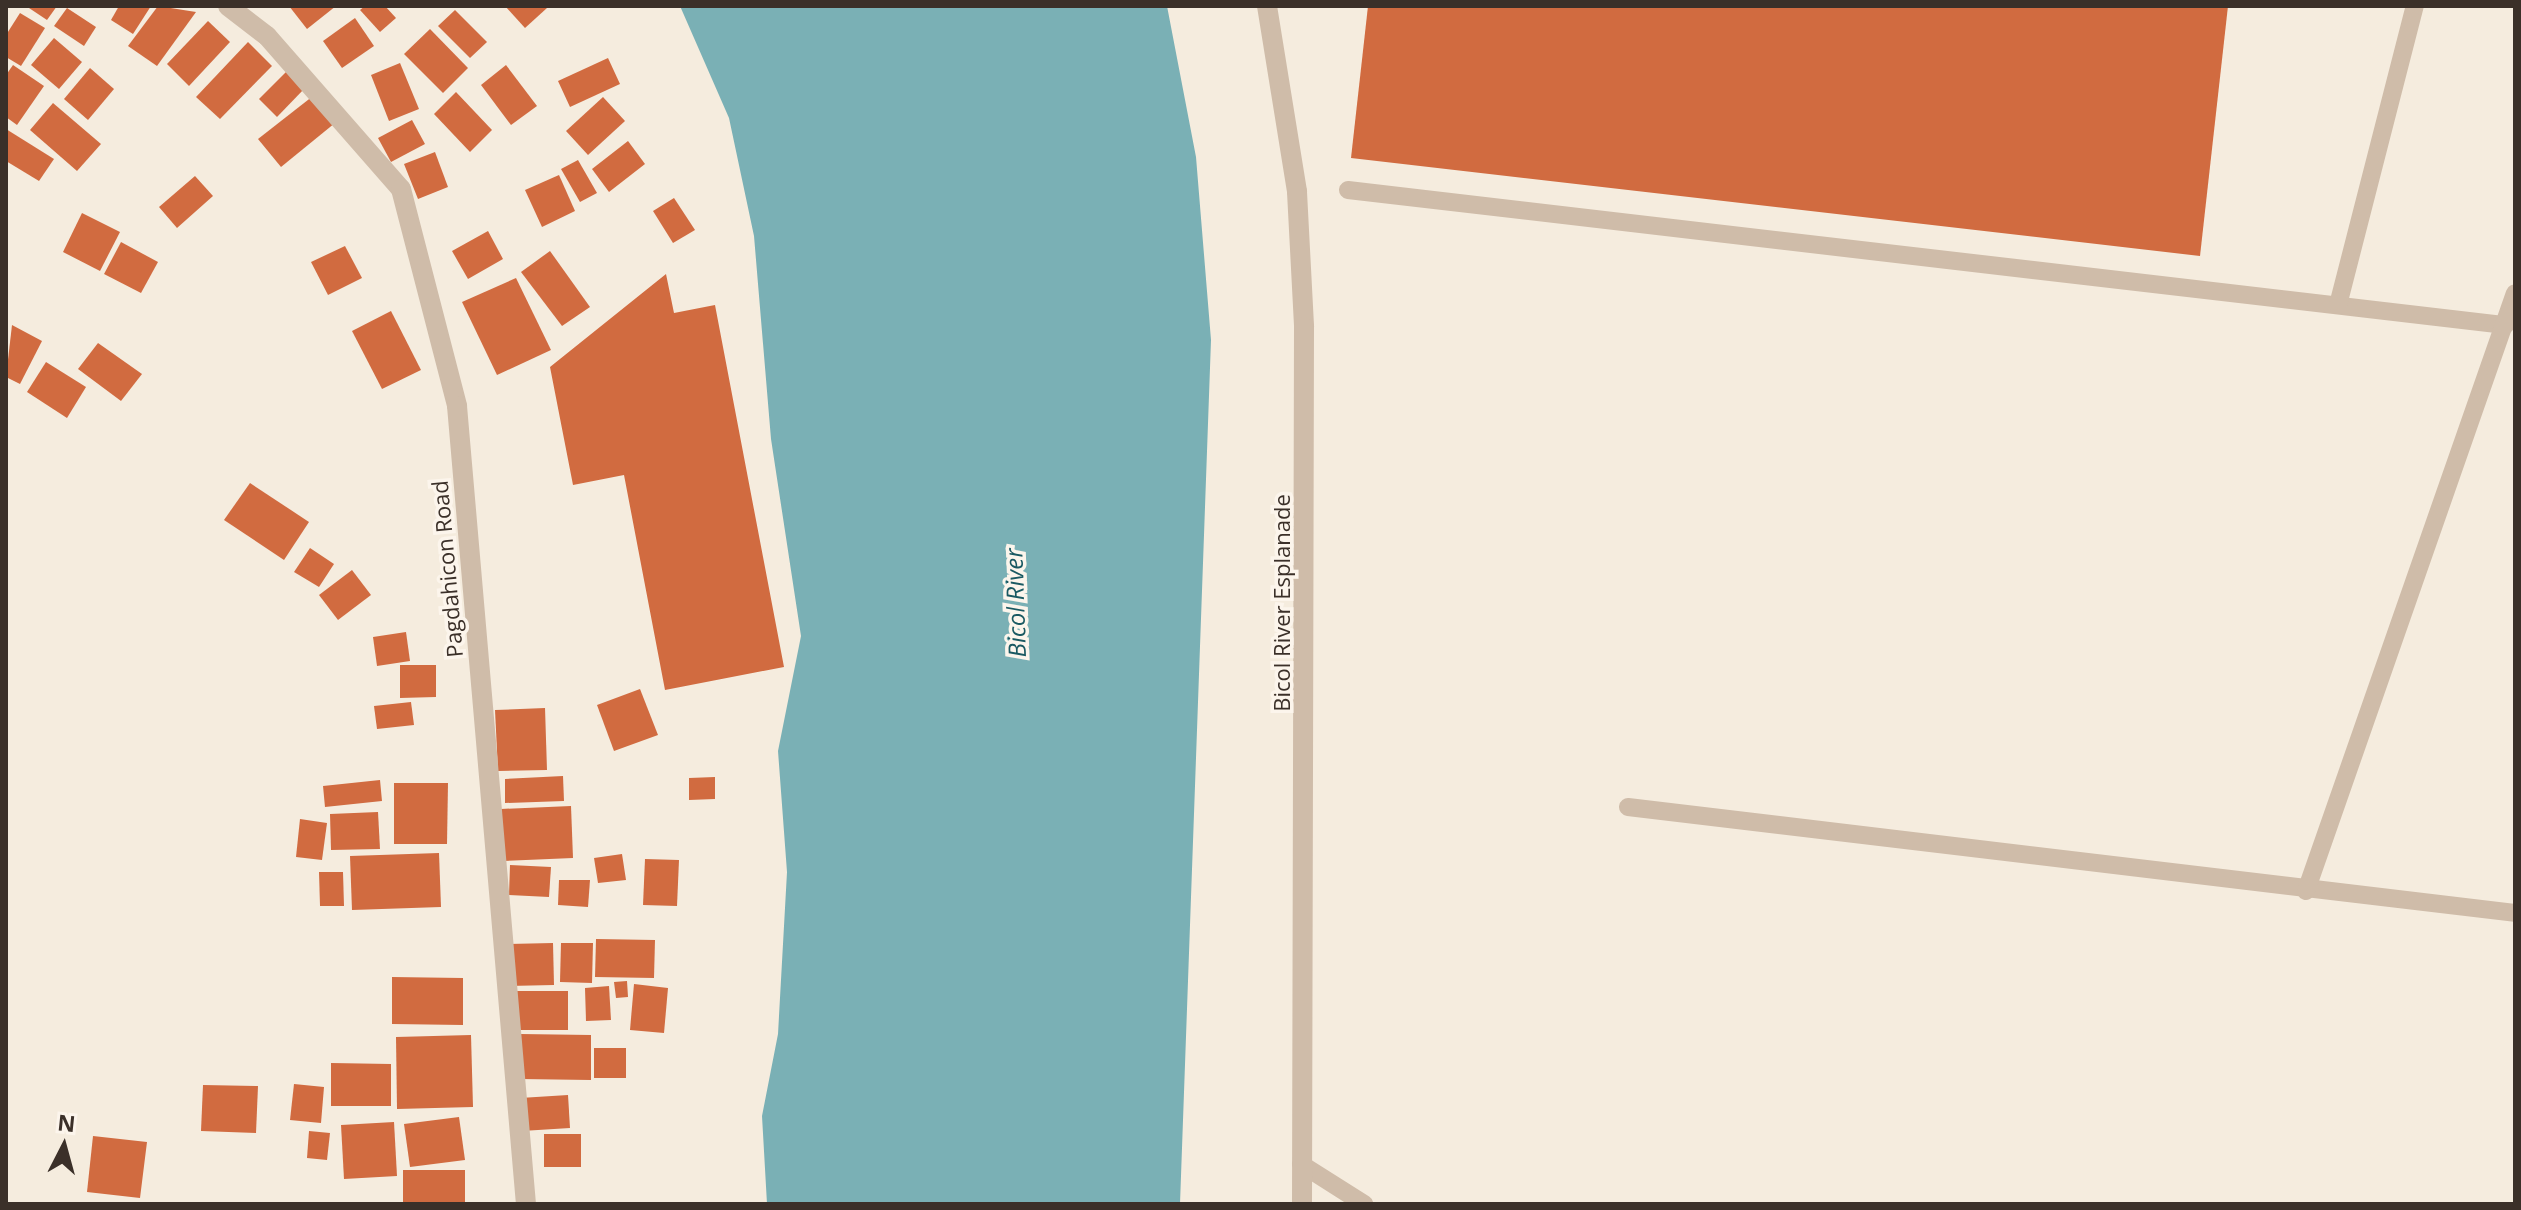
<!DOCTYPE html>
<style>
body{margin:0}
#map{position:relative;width:2521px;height:1210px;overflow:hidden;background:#f5ecde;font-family:"Open Sans",sans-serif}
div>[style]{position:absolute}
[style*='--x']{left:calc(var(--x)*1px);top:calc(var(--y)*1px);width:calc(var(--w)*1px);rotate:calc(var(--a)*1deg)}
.water>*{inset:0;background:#7ab0b5}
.building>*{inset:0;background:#d16b40}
.lane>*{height:18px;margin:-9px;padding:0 9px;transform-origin:9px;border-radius:9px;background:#cfbca9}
.street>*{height:20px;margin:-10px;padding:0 10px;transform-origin:10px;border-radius:10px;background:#cfbca9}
span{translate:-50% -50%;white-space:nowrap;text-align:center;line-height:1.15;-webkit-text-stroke:7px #fcf5ec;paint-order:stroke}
.street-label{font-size:22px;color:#3b3029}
.water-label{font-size:24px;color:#1a5962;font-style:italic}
.frame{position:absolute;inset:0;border:8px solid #3b3029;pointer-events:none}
.north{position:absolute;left:24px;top:1106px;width:80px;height:80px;-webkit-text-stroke:6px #fcf5ec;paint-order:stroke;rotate:6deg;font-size:22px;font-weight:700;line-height:32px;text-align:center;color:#3b3029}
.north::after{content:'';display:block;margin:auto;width:28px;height:36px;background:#3b3029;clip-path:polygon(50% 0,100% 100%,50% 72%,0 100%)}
</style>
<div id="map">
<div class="water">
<i style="clip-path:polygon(680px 6px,1167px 6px,1196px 157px,1211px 340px,1180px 1204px,767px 1204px,762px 1116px,778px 1034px,787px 872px,778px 751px,801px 636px,771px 439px,754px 236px,729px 118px)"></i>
</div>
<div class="building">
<i style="clip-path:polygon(26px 6px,57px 6px,47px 20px)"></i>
<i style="clip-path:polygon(119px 6px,151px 6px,133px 34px,111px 20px)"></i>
<i style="clip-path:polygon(158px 6px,196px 12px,157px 66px,128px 46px)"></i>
<i style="clip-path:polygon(289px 6px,336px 6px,307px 29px)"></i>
<i style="clip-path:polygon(365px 6px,385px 6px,396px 18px,380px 32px,360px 10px)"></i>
<i style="clip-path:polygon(505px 6px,546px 6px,547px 8px,525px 28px)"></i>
<i style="clip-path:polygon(1368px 6px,2228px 6px,2200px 256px,1351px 158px)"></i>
<i style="clip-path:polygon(67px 8px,96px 27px,84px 46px,54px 26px)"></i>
<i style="clip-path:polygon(455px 10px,487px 42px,470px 58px,438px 26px)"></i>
<i style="clip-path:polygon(20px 13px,45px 28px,21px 66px,6px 57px,6px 35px)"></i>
<i style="clip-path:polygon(355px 18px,374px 46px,342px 68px,323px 41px)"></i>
<i style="clip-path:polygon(208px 21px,230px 42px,189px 86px,167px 64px)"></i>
<i style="clip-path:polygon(430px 29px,468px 68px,443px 93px,404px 54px)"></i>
<i style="clip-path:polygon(54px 38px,82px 62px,59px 89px,31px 65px)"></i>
<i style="clip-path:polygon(248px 42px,272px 66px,220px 119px,196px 97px)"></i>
<i style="clip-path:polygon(608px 58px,620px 84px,570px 107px,558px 81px)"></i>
<i style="clip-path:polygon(400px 63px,419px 109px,389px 121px,371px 75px)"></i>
<i style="clip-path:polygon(13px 65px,44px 86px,17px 125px,6px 117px,6px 75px)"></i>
<i style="clip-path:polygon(506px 65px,537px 106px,511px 125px,481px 85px)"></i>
<i style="clip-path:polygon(90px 68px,114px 89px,88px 120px,64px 99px)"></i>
<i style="clip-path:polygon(287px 71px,305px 88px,277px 117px,259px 99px)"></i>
<i style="clip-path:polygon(456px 92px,492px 130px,470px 152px,434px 114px)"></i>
<i style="clip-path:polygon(313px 96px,335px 123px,281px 167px,258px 139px)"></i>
<i style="clip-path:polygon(603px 97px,625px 121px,588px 155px,566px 131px)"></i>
<i style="clip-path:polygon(53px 103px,101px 144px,77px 171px,30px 130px)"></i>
<i style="clip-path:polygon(412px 120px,425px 144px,391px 162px,378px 138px)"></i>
<i style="clip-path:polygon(6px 129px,54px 159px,39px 181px,6px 161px)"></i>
<i style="clip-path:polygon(628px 141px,645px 164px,609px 192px,592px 169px)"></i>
<i style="clip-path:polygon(435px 152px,448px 187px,418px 199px,404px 164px)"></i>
<i style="clip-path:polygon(578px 160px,597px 193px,580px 202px,561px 169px)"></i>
<i style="clip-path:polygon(559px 175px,575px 211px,542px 227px,525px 190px)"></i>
<i style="clip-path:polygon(195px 176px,213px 196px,177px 228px,159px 207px)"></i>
<i style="clip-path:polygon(674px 198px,695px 230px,673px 243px,653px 211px)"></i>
<i style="clip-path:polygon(82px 213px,120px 232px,100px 271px,63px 252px)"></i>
<i style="clip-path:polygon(488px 231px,503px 259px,468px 279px,452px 251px)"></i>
<i style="clip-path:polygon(121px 242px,158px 262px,141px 293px,104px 274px)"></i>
<i style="clip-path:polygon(345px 246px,362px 278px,328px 295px,311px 262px)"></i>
<i style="clip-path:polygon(550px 251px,590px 307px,562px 326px,521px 272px)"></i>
<i style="clip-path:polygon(666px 274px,674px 313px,715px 305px,784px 667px,665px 690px,624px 475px,573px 485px,550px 367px)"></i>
<i style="clip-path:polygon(516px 278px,551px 350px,497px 375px,462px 302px)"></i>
<i style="clip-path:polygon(391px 311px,421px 370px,382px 389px,352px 331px)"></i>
<i style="clip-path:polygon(12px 325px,42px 341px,20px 384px,6px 377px)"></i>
<i style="clip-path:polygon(98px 343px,142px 374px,121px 401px,78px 369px)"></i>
<i style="clip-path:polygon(46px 362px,86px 387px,67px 418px,27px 392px)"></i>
<i style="clip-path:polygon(250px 483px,309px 522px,284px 560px,224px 520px)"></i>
<i style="clip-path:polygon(310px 548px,334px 564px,319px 587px,294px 572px)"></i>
<i style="clip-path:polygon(352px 570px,371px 595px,338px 620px,319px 595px)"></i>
<i style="clip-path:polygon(406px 632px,410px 661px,377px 666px,373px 637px)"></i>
<i style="clip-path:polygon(400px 665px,436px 665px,436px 697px,400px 698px)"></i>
<i style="clip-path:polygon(640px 689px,658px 735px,614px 751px,597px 705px)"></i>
<i style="clip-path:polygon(411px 702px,414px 725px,377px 729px,374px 706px)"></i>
<i style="clip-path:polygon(545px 708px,547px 770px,498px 771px,495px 710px)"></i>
<i style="clip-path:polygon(563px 776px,564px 801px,505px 803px,505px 779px)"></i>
<i style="clip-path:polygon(715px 777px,715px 799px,689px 800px,689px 778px)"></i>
<i style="clip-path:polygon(380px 780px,382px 801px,325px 807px,323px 786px)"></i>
<i style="clip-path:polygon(394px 783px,448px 783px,447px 844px,394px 844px)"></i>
<i style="clip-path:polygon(571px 806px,573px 858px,503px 861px,501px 809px)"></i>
<i style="clip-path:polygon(378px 812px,380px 849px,331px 850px,330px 814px)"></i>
<i style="clip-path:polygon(300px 819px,327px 823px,322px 860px,296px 857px)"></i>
<i style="clip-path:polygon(439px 853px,441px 907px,352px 910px,350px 856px)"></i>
<i style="clip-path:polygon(622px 854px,626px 880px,598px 883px,594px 858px)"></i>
<i style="clip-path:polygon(645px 859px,679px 860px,677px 906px,643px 905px)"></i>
<i style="clip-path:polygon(510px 865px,551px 867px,549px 897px,509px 895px)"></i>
<i style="clip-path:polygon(319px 872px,343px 872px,344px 906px,320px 906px)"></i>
<i style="clip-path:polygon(559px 880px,590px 880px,588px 907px,558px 905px)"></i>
<i style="clip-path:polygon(596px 939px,655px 940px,654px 978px,595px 977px)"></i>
<i style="clip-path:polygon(553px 943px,554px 985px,508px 986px,506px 944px)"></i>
<i style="clip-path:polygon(561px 943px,593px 943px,592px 983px,560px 982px)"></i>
<i style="clip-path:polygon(392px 977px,463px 978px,463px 1025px,392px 1024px)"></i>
<i style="clip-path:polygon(627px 981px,628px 997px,616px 998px,614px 982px)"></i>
<i style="clip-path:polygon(634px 984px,668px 988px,664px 1033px,630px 1030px)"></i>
<i style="clip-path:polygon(609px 986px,611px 1020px,586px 1021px,585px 988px)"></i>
<i style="clip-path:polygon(513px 991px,568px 991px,568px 1030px,513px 1030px)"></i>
<i style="clip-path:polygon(520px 1034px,591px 1035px,591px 1080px,520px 1079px)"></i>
<i style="clip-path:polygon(471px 1035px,473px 1107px,397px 1109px,396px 1037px)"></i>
<i style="clip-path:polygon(594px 1048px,626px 1048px,626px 1078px,594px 1078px)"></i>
<i style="clip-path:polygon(331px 1063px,391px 1064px,391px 1106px,331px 1106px)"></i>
<i style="clip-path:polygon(294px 1084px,324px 1087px,321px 1123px,290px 1120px)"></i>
<i style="clip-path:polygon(203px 1085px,258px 1086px,256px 1133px,201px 1131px)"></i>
<i style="clip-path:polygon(568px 1095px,570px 1128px,522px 1131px,520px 1098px)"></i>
<i style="clip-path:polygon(459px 1117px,465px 1160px,410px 1167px,404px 1124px)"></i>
<i style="clip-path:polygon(394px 1122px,397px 1176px,344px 1179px,341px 1125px)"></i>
<i style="clip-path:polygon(309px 1131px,330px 1133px,327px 1160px,307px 1158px)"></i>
<i style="clip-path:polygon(544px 1134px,581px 1134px,581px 1167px,544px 1167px)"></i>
<i style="clip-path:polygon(93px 1136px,147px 1142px,140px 1198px,87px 1192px)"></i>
<i style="clip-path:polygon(403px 1170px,465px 1170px,465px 1204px,403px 1204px)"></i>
</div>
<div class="lane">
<i style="--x:1348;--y:190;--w:1165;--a:6.66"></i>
<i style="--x:2338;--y:305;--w:309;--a:-75.6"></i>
<i style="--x:1628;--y:807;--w:893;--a:6.81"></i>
<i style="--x:2306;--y:891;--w:633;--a:-70.74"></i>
<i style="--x:1301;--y:1164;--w:75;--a:32.4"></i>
</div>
<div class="street">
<i style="--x:228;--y:6;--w:49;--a:37.6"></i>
<i style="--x:267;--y:36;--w:203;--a:48.8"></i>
<i style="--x:401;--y:189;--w:224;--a:75.5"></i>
<i style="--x:457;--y:406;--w:801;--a:85.06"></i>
<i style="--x:1267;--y:6;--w:188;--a:80.8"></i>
<i style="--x:1297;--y:192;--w:135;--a:87"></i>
<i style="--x:1304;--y:327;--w:877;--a:90.13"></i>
</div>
<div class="street-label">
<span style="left:447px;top:569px;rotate:-95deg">Pagdahicon Road</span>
<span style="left:1282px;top:603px;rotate:-90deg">Bicol River Esplanade</span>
</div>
<div class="water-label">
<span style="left:1015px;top:603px;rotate:-92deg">Bicol River</span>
</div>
<div class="frame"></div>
<div class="north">N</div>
</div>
